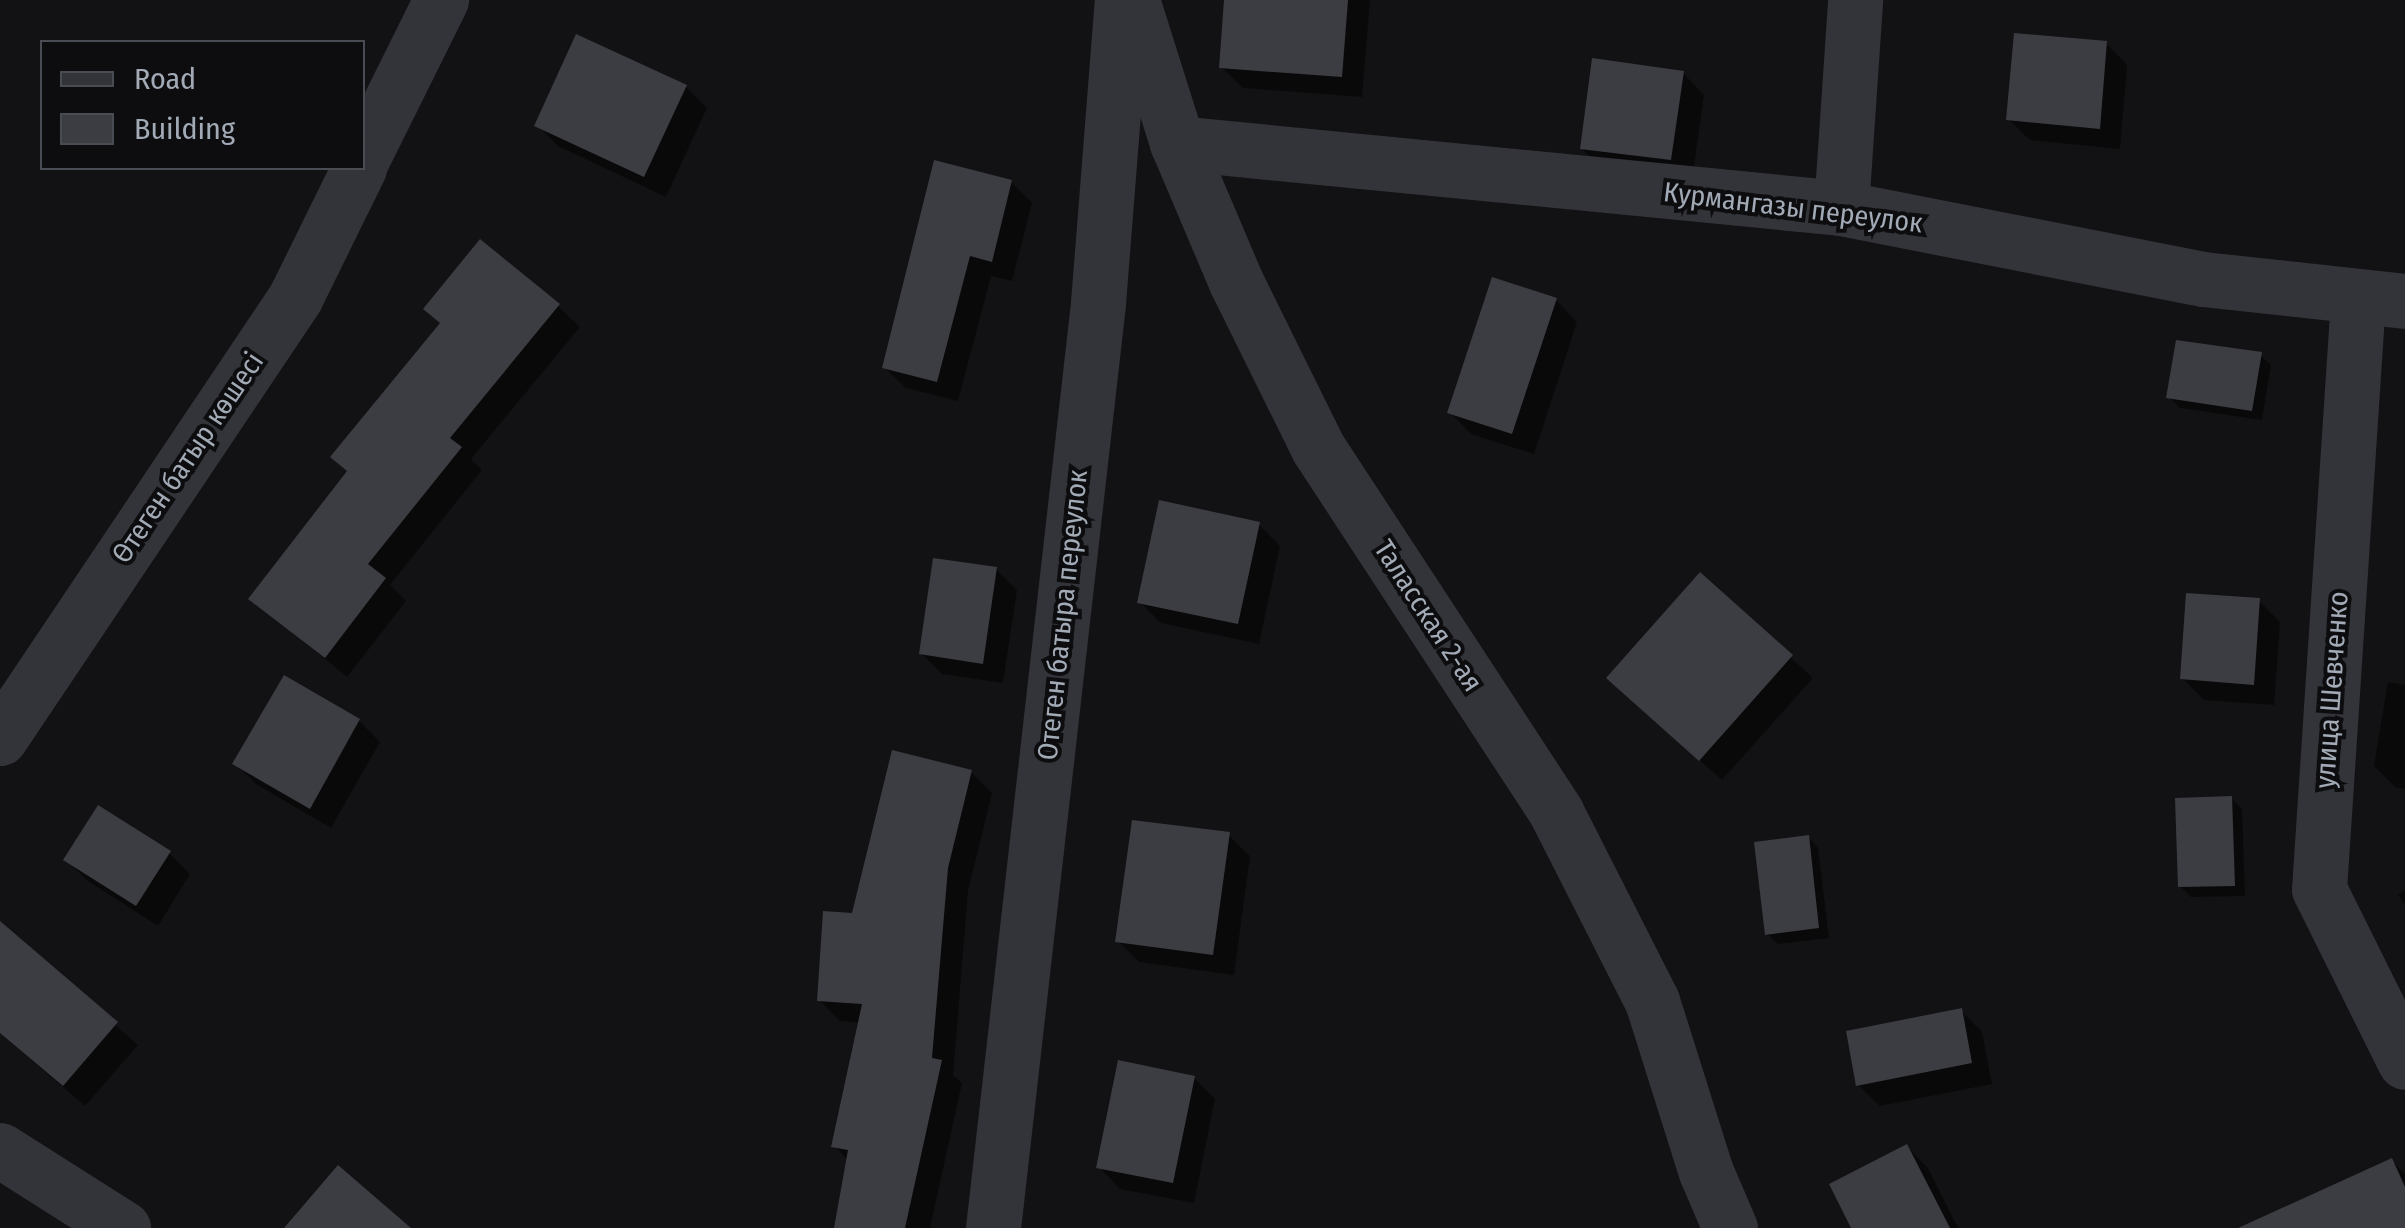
<!DOCTYPE html>
<meta charset="utf-8">
<style>
body{margin:0}
#map{position:relative;width:2405px;height:1228px;overflow:hidden;background:#121214;font-family:"Fira Sans Condensed",sans-serif}
div>[style]{position:absolute}
[style*='--x']{left:calc(var(--x)*1px);top:calc(var(--y)*1px);width:calc(var(--w)*1px);rotate:calc(var(--a)*1deg)}
.shadow>*{inset:0;background:#0007}
.building>*{inset:0;background:#3c3d42}
.minor>*{height:55px;margin:-27.5px;padding:0 27.5px;transform-origin:27.5px;border-radius:27.5px;background:#333439}
.tertiary>*{height:55px;margin:-27.5px;padding:0 27.5px;transform-origin:27.5px;border-radius:27.5px;background:#333439}
span{translate:-50% -50%;white-space:nowrap;text-align:center;line-height:1.15;-webkit-text-stroke:8px #0d0d0f;paint-order:stroke}
.street-label{font-size:28px;color:#a2aab6}
.legend{position:absolute;left:40px;top:40px;width:325px;height:130px;box-sizing:border-box;background:#0d0d0f;border:2px solid #494c52;margin:0;padding:12px 18px;list-style:none;font-size:30px;color:#a2aab6}
.legend li{display:flex;align-items:center;gap:20px;height:50px}
.legend b{width:50px;border:2px solid #494c52}
</style>
<div id="map">
<div class="shadow">
<i style="clip-path:polygon(1226px 0,1370px 0,1362px 97px,1243px 88px,1221px 67px)"></i>
<i style="clip-path:polygon(2106px 43px,2127px 65px,2120px 149px,2030px 140px,2008px 119px)"></i>
<i style="clip-path:polygon(1683px 73px,1704px 95px,1692px 180px,1604px 170px,1582px 149px)"></i>
<i style="clip-path:polygon(686px 87px,707px 108px,666px 197px,558px 146px,537px 125px)"></i>
<i style="clip-path:polygon(1011px 182px,1032px 203px,1012px 281px,991px 276px,958px 401px,906px 388px,884px 367px)"></i>
<i style="clip-path:polygon(1556px 300px,1577px 322px,1534px 454px,1471px 434px,1450px 412px)"></i>
<i style="clip-path:polygon(558px 306px,580px 327px,471px 459px,482px 470px,390px 585px,406px 601px,347px 677px,252px 598px)"></i>
<i style="clip-path:polygon(2260px 355px,2271px 365px,2262px 420px,2180px 408px,2169px 397px)"></i>
<i style="clip-path:polygon(1259px 525px,1280px 546px,1259px 644px,1161px 623px,1140px 602px)"></i>
<i style="clip-path:polygon(996px 569px,1017px 590px,1003px 683px,942px 674px,921px 653px)"></i>
<i style="clip-path:polygon(1701px 575px,1813px 678px,1722px 780px,1631px 699px)"></i>
<i style="clip-path:polygon(2259px 601px,2280px 622px,2274px 705px,2204px 700px,2182px 678px)"></i>
<i style="clip-path:polygon(285px 678px,359px 721px,380px 742px,331px 828px,256px 784px,235px 763px)"></i>
<i style="clip-path:polygon(2388px 682px,2405px 685px,2405px 789px,2395px 787px,2374px 766px)"></i>
<i style="clip-path:polygon(971px 772px,992px 793px,968px 891px,953px 1075px,962px 1083px,930px 1228px,837px 1228px,849px 1161px,834px 1146px,861px 1023px,840px 1021px,819px 1000px,854px 916px)"></i>
<i style="clip-path:polygon(2231px 798px,2242px 809px,2245px 896px,2191px 897px,2180px 886px)"></i>
<i style="clip-path:polygon(1228px 835px,1250px 856px,1234px 975px,1139px 962px,1118px 941px)"></i>
<i style="clip-path:polygon(1808px 837px,1818px 848px,1829px 938px,1778px 944px,1767px 934px)"></i>
<i style="clip-path:polygon(169px 853px,190px 874px,158px 926px,88px 881px,66px 860px)"></i>
<i style="clip-path:polygon(2405px 890px,2405px 905px,2398px 895px)"></i>
<i style="clip-path:polygon(8px 931px,138px 1045px,85px 1106px,0 1033px,0 941px)"></i>
<i style="clip-path:polygon(1961px 1011px,1982px 1032px,1992px 1084px,1880px 1106px,1858px 1085px)"></i>
<i style="clip-path:polygon(1194px 1078px,1215px 1099px,1194px 1203px,1120px 1189px,1099px 1167px)"></i>
<i style="clip-path:polygon(1907px 1147px,1928px 1168px,1958px 1228px,1854px 1228px)"></i>
<i style="clip-path:polygon(2392px 1161px,2405px 1174px,2405px 1228px,2325px 1228px)"></i>
</div>
<div class="building">
<i style="clip-path:polygon(1224px 0,1348px 0,1342px 77px,1219px 68px)"></i>
<i style="clip-path:polygon(2014px 33px,2107px 41px,2100px 129px,2006px 120px)"></i>
<i style="clip-path:polygon(576px 34px,687px 85px,644px 177px,534px 126px)"></i>
<i style="clip-path:polygon(1592px 58px,1684px 71px,1671px 160px,1580px 149px)"></i>
<i style="clip-path:polygon(934px 160px,1012px 180px,992px 262px,970px 256px,937px 382px,882px 368px)"></i>
<i style="clip-path:polygon(480px 239px,560px 304px,450px 438px,462px 447px,368px 564px,386px 578px,325px 658px,248px 599px,347px 471px,330px 457px,440px 323px,423px 309px)"></i>
<i style="clip-path:polygon(1492px 277px,1557px 298px,1512px 434px,1447px 413px)"></i>
<i style="clip-path:polygon(2176px 340px,2262px 352px,2252px 411px,2166px 398px)"></i>
<i style="clip-path:polygon(1159px 500px,1260px 522px,1238px 624px,1137px 603px)"></i>
<i style="clip-path:polygon(933px 558px,997px 567px,983px 664px,919px 654px)"></i>
<i style="clip-path:polygon(1700px 572px,1793px 655px,1699px 761px,1606px 678px)"></i>
<i style="clip-path:polygon(2186px 593px,2260px 598px,2254px 685px,2180px 679px)"></i>
<i style="clip-path:polygon(284px 675px,360px 719px,310px 809px,232px 764px)"></i>
<i style="clip-path:polygon(892px 750px,972px 770px,948px 868px,932px 1058px,942px 1060px,905px 1228px,834px 1228px,848px 1150px,831px 1147px,862px 1004px,817px 1001px,823px 911px,852px 913px)"></i>
<i style="clip-path:polygon(2232px 796px,2235px 886px,2178px 887px,2175px 798px)"></i>
<i style="clip-path:polygon(98px 805px,171px 851px,136px 906px,63px 860px)"></i>
<i style="clip-path:polygon(1132px 820px,1230px 832px,1213px 955px,1115px 942px)"></i>
<i style="clip-path:polygon(1809px 835px,1819px 928px,1765px 935px,1754px 842px)"></i>
<i style="clip-path:polygon(0 921px,118px 1022px,63px 1086px,0 1033px)"></i>
<i style="clip-path:polygon(1962px 1008px,1972px 1063px,1856px 1086px,1846px 1031px)"></i>
<i style="clip-path:polygon(1118px 1060px,1195px 1076px,1173px 1183px,1096px 1168px)"></i>
<i style="clip-path:polygon(1907px 1144px,1950px 1228px,1851px 1228px,1829px 1184px)"></i>
<i style="clip-path:polygon(2392px 1158px,2405px 1187px,2405px 1228px,2238px 1228px)"></i>
<i style="clip-path:polygon(338px 1165px,411px 1228px,284px 1228px)"></i>
</div>
<div class="minor">
<i style="--x:1177;--y:143;--w:667;--a:5.59"></i>
<i style="--x:1841;--y:208;--w:369;--a:11.1"></i>
<i style="--x:2203;--y:279;--w:203;--a:6.2"></i>
<i style="--x:362;--y:159;--w:178;--a:-63.6"></i>
<i style="--x:1841;--y:208;--w:208;--a:-86.1"></i>
<i style="--x:2358;--y:299;--w:591;--a:93.78"></i>
<i style="--x:2319;--y:889;--w:193;--a:63.6"></i>
<i style="--x:0;--y:738;--w:530;--a:-56.16"></i>
<i style="--x:295;--y:298;--w:145;--a:-63.8"></i>
<i style="--x:0;--y:1150;--w:146;--a:32.4"></i>
<i style="--x:993;--y:1228;--w:931;--a:-83.52"></i>
<i style="--x:1098;--y:303;--w:304;--a:-85.5"></i>
</div>
<div class="tertiary">
<i style="--x:1132;--y:0;--w:150;--a:72.5"></i>
<i style="--x:1177;--y:143;--w:151;--a:67"></i>
<i style="--x:1236;--y:282;--w:185;--a:63.7"></i>
<i style="--x:1318;--y:448;--w:435;--a:56.8"></i>
<i style="--x:1556;--y:812;--w:212;--a:63.1"></i>
<i style="--x:1652;--y:1001;--w:179;--a:72.5"></i>
<i style="--x:1706;--y:1172;--w:61;--a:66.8"></i>
</div>
<div class="street-label">
<span style="left:1793px;top:208px;rotate:7deg">Курмангазы переулок</span>
<span style="left:188px;top:458px;rotate:-56deg">Өтеген батыр көшесі</span>
<span style="left:1063px;top:615px;rotate:-84deg">Отеген батыра переулок</span>
<span style="left:1428px;top:616px;rotate:57deg">Таласская 2-ая</span>
<span style="left:2332px;top:690px;rotate:-86deg">улица Шевченко</span>
</div>
<ul class="legend">
<li><b style="height:12px;background:#333439"></b>Road</li>
<li><b style="height:28px;background:#3c3d42"></b>Building</li>
</ul>
</div>
